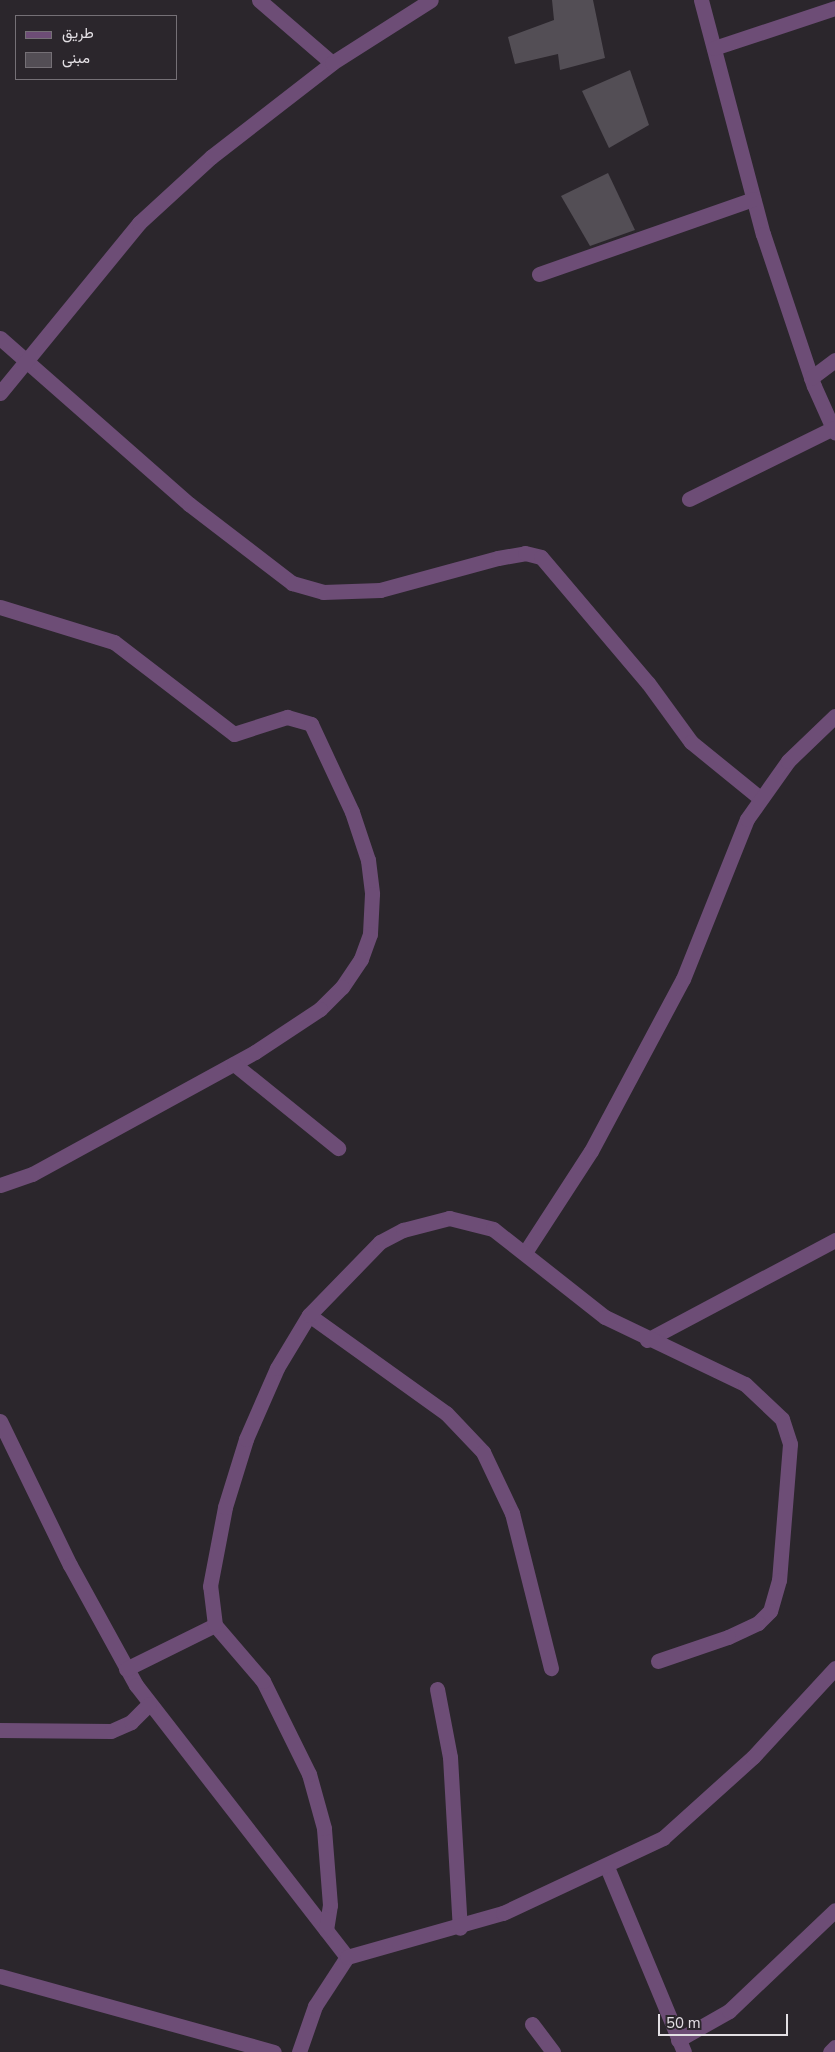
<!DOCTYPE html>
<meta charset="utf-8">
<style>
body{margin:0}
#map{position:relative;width:835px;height:2052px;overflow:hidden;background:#2b262c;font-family:"Nunito Sans",Vazirmatn,sans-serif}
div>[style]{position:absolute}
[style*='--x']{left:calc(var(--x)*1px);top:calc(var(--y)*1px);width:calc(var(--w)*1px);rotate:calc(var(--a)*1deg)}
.building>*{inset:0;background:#534e55}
.minor>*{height:15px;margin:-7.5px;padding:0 7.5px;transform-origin:7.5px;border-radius:7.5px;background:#6d4d76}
span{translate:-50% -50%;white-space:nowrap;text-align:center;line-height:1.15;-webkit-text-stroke:4px #2b262c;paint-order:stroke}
.legend{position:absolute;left:15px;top:15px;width:162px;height:65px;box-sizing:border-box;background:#2b262c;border:1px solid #757076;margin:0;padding:6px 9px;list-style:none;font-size:15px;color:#e3dfe4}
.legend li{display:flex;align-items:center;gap:10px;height:25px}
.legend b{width:25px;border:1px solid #757076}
.scale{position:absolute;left:658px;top:2014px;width:130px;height:22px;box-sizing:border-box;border:2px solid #e3dfe4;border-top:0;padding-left:6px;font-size:15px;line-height:18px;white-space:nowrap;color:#e3dfe4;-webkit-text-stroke:4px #2b262c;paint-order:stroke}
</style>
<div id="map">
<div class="building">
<i style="clip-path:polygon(552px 0,593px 0,605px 58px,560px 70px,558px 54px,515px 64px,508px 37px,554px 20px)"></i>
<i style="clip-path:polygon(630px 70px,649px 125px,609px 148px,582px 91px)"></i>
<i style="clip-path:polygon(608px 173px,635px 230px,590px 246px,561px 196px)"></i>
</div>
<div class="minor">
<i style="--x:259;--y:0;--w:96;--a:40.8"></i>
<i style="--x:701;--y:0;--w:242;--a:75.2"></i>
<i style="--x:763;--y:234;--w:160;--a:71.5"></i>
<i style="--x:814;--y:386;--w:51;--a:65.9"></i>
<i style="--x:714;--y:48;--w:127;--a:-18.3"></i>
<i style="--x:539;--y:274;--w:227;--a:-19.3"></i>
<i style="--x:0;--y:338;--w:252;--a:41.3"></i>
<i style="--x:189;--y:504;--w:130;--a:37.5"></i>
<i style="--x:292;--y:583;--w:32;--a:16"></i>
<i style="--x:323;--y:592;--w:57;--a:-2"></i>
<i style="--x:380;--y:590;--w:122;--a:-15.2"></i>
<i style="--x:498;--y:558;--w:27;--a:-10"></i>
<i style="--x:525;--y:553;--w:16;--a:14"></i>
<i style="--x:541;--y:557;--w:165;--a:49.7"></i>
<i style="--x:648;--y:683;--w:73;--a:53.9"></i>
<i style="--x:691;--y:742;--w:89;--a:39.1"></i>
<i style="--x:811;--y:378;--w:30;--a:-37"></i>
<i style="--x:0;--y:393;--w:220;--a:-50.7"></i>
<i style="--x:139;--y:223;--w:98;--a:-42.5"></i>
<i style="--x:211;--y:157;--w:153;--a:-37.8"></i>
<i style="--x:332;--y:63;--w:117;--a:-32.5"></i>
<i style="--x:689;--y:499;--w:161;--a:-26.2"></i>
<i style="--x:0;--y:607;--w:119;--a:17.1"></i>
<i style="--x:114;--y:642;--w:151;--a:37.5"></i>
<i style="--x:234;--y:734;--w:56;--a:-17.8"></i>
<i style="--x:287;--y:717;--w:25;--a:16"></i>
<i style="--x:311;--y:724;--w:97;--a:65"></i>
<i style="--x:352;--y:812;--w:51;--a:71.6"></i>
<i style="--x:368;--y:860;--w:34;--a:83"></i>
<i style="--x:372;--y:894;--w:40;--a:92.9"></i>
<i style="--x:370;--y:934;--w:27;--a:110"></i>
<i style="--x:361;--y:959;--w:34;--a:124"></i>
<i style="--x:342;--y:987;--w:31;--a:135"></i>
<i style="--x:320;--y:1009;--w:78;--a:146.5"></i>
<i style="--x:255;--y:1052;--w:254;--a:151.3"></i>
<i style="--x:32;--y:1174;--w:34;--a:161"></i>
<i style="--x:234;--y:1064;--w:134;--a:38.9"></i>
<i style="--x:526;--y:1251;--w:119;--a:-57"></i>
<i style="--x:591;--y:1151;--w:195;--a:-61.9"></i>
<i style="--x:683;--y:979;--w:172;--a:-68.2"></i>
<i style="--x:747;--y:819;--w:71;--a:-54.7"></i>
<i style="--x:788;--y:761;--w:65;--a:-43.8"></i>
<i style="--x:309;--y:1315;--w:168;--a:35.6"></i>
<i style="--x:446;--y:1413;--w:54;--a:46.5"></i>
<i style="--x:483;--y:1452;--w:68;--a:64.6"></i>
<i style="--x:512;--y:1513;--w:160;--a:75.9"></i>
<i style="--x:647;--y:1340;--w:213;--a:-28"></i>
<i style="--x:0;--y:1421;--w:160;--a:64.1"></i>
<i style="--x:70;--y:1565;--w:137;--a:61.2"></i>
<i style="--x:136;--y:1685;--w:344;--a:52.2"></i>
<i style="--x:126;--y:1669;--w:99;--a:-26.3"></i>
<i style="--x:437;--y:1689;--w:69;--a:79.2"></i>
<i style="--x:450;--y:1757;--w:171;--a:86.7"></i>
<i style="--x:0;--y:1730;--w:111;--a:0.5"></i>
<i style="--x:111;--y:1731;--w:22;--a:-24"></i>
<i style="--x:131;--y:1722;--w:25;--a:-45"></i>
<i style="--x:607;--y:1867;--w:200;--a:67.4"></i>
<i style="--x:326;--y:1930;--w:25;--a:-81"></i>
<i style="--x:330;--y:1905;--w:77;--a:-94.5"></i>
<i style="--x:324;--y:1828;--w:56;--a:-105.5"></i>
<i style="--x:309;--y:1774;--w:104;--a:-116.3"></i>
<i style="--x:263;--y:1681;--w:74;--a:-130.6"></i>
<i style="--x:215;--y:1625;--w:39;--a:-97"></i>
<i style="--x:210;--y:1586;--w:80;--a:-79.2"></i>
<i style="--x:225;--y:1507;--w:71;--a:-72.8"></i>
<i style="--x:246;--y:1439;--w:77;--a:-66.4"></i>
<i style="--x:277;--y:1368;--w:62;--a:-58.9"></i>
<i style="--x:309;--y:1315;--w:102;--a:-45.8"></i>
<i style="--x:380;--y:1242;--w:26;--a:-28"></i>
<i style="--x:403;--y:1230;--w:48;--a:-14.6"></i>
<i style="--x:449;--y:1218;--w:45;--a:14"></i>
<i style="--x:493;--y:1229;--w:142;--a:38.2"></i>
<i style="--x:605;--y:1317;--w:155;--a:25.6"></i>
<i style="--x:745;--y:1384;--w:51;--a:43.4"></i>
<i style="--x:782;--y:1419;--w:26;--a:72"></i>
<i style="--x:790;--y:1444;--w:136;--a:94.6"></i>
<i style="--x:779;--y:1580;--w:32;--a:106"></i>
<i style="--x:770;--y:1611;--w:17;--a:135"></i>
<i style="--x:758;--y:1623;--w:33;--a:155"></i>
<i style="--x:728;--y:1637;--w:74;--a:161.1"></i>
<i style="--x:0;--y:1976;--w:284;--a:15.5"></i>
<i style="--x:532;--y:2024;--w:35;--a:53"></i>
<i style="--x:678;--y:2040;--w:59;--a:-29.6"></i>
<i style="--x:729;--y:2011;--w:146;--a:-43.6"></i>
<i style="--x:299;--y:2052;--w:49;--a:-70.8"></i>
<i style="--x:315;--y:2006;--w:59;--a:-56.9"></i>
<i style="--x:347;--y:1957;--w:162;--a:-15.8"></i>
<i style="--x:503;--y:1913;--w:177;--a:-25.1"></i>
<i style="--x:663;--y:1838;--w:121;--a:-42"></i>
<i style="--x:753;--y:1757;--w:121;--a:-47.3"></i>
<i style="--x:830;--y:2052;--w:7;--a:-45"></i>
</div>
<ul class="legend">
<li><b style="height:6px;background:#6d4d76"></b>طريق</li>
<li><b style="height:14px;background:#534e55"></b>مبنى</li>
</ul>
<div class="scale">50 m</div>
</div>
